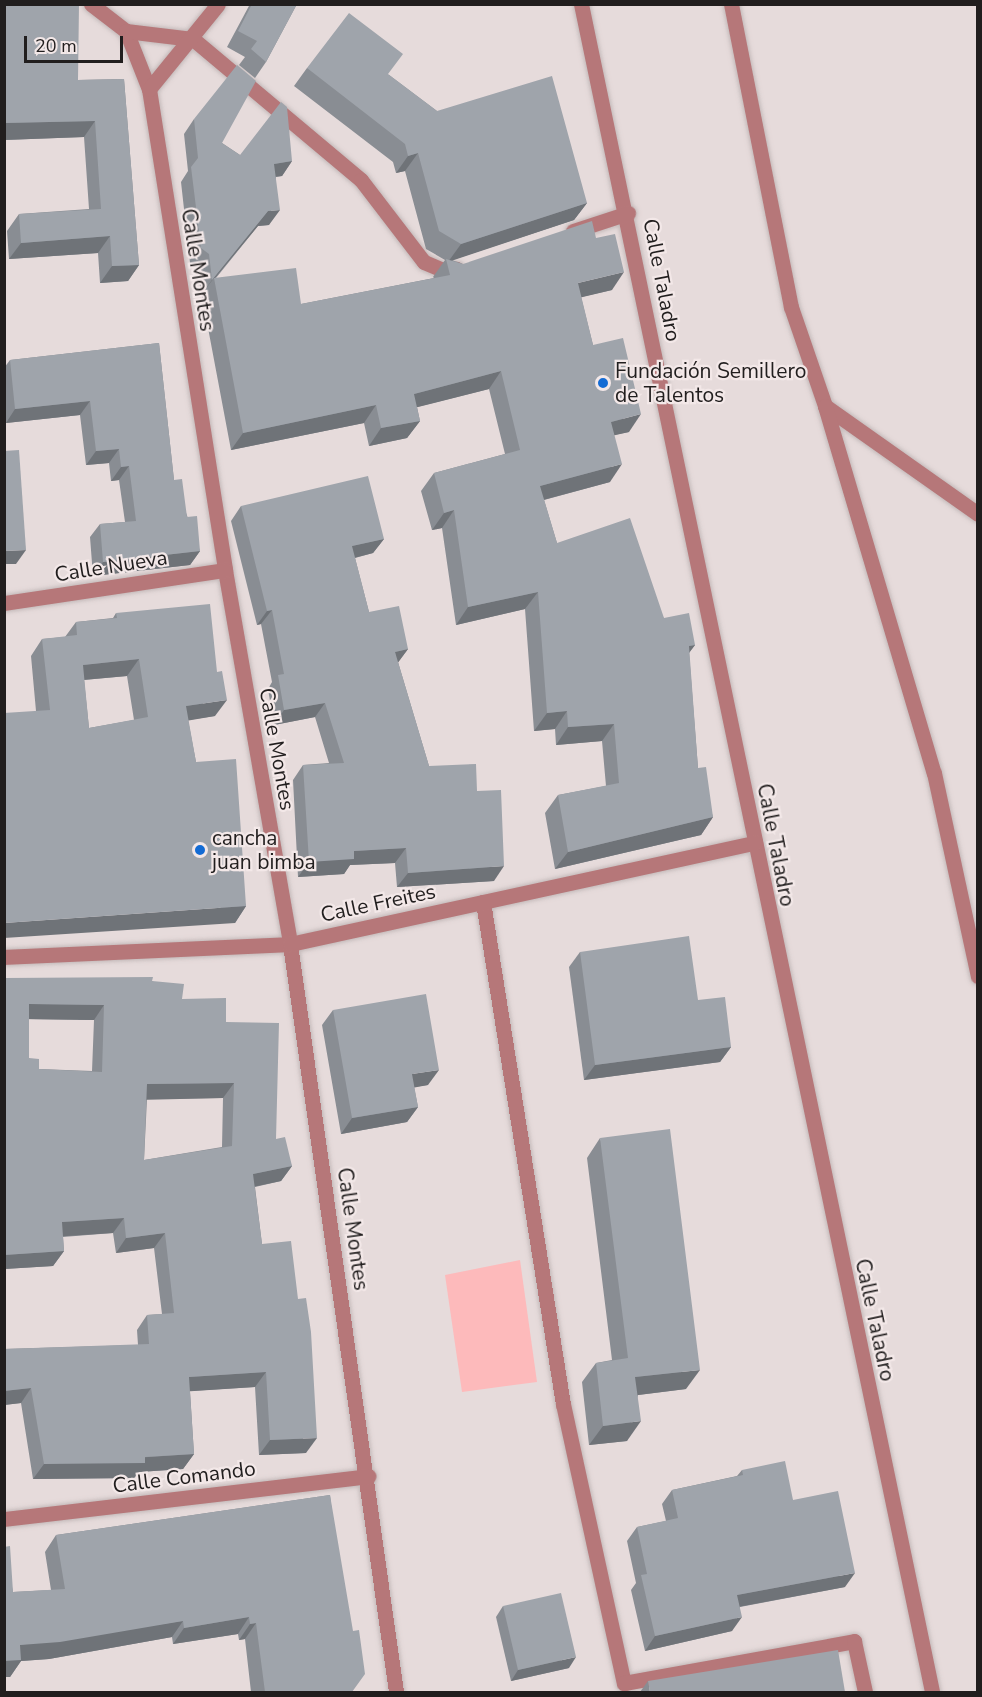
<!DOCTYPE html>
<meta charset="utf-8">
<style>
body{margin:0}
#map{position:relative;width:982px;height:1697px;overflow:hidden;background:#e6dbdb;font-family:"Nunito Sans",sans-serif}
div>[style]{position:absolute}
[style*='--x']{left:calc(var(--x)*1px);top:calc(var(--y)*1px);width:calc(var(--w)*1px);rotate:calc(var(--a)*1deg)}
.green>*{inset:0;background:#fdbabb}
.roads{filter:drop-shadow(0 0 2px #c3b9b9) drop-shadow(0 0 2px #c3b9b9)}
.service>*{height:15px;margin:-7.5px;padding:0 7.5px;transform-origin:7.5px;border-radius:7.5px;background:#b67779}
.minor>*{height:15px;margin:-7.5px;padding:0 7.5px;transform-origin:7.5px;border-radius:7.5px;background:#b67779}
.wall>*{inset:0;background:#898d93}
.shaded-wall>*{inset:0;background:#6f7378}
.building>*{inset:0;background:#9fa4ab}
.dots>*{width:16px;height:16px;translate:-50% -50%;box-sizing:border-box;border:3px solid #f3e8e8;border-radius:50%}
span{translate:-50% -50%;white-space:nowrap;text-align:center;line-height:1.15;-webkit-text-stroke:4.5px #f3e8e8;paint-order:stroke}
.street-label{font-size:21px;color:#211e1e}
.poi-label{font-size:21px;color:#211e1e}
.left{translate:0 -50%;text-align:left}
.frame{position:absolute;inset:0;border:6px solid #211e1e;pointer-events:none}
.scale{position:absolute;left:24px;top:36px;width:99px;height:27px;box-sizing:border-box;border:3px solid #211e1e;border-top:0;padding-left:8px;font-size:18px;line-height:21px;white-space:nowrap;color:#211e1e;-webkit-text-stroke:4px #f3e8e8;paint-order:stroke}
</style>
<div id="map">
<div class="green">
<i style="clip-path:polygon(520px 1260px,537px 1382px,462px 1392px,445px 1275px)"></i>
</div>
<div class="roads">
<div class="service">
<i style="--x:731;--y:4;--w:309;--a:78.8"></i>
<i style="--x:791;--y:307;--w:105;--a:71"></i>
<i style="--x:825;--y:406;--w:187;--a:35.2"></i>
<i style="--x:825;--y:406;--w:383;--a:73.5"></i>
<i style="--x:934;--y:773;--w:208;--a:77.8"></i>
<i style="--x:483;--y:902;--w:508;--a:80.95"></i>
<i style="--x:563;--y:1404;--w:286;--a:77.7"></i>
<i style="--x:624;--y:1683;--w:234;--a:-10.3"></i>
<i style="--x:854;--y:1641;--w:52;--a:77.8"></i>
</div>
<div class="minor">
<i style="--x:91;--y:4;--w:44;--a:37.6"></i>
<i style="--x:126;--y:31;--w:62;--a:68.4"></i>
<i style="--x:149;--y:89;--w:487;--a:81"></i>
<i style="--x:225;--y:570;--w:380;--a:80.1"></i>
<i style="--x:290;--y:944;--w:755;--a:81.93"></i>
<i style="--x:581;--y:4;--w:1724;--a:78.25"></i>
<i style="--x:126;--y:31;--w:67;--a:6.8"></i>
<i style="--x:193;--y:39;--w:219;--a:40"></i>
<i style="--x:361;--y:180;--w:103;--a:52.5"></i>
<i style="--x:424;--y:262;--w:26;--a:23"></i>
<i style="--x:448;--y:272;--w:9;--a:-21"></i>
<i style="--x:149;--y:89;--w:109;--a:-50.9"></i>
<i style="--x:573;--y:231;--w:58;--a:-18.1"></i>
<i style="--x:4;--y:603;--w:223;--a:-8.5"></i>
<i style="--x:4;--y:957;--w:286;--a:-2.6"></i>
<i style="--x:290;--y:944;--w:476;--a:-12.3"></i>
<i style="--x:4;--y:1519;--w:367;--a:-6.7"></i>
</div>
</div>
<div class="wall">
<i style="clip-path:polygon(4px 4px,78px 80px,124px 79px,139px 265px,128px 281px,100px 283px,98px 253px,9px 259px,7px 231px,19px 214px,89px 209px,84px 137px,4px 140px)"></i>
<i style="clip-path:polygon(250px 4px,297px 4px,266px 62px,255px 78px,239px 65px,245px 57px,227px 47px)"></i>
<i style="clip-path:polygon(307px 68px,389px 75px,437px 111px,587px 203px,574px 220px,452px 260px,463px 264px,612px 290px,581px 297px,593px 345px,629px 432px,614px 435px,610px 482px,544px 500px,557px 543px,664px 618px,695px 645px,689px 653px,698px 768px,713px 817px,701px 835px,555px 869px,545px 813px,558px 795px,606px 786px,602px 741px,556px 745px,555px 729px,534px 731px,525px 609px,456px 625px,442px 528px,432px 530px,421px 491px,434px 473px,505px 454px,489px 389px,417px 407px,420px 421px,407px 438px,369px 446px,364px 423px,231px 450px,202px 296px,204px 291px,201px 295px,198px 269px,190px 263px,181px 182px,188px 171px,184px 134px,194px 119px,222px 143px,240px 155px,292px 161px,282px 176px,276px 177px,269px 225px,258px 226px,216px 278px,301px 304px,434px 278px,433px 277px,445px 260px,426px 249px,405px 171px,396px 173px,393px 162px,294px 86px)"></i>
<i style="clip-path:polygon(159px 343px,174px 480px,200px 551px,190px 565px,93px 576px,90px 537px,100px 524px,125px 522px,119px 480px,111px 481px,109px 463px,86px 465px,80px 415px,6px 423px,4px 413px,4px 368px,10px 360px)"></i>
<i style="clip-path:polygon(241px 506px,384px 539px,373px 553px,355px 558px,369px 612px,408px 649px,398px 662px,429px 766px,477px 791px,494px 881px,397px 887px,395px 863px,350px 865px,344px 874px,298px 877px,293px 780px,303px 765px,329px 763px,315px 717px,274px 725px,268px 689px,272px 682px,261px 624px,257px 625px,231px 521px)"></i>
<i style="clip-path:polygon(evenodd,116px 613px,215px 716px,188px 720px,196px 762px,246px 906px,235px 923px,36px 711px,31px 656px,42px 639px,65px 637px,76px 622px,113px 618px,116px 613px,127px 676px,134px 720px,89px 728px,84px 680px,127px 676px)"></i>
<i style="clip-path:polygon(580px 952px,698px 1000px,731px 1047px,720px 1062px,584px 1080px,569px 967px)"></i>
<i style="clip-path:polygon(evenodd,5px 978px,152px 981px,182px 999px,226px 1022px,276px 1139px,292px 1166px,281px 1181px,255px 1187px,262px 1244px,306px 1453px,259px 1455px,255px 1387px,190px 1391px,194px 1454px,183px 1469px,139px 1472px,134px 1478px,33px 1479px,21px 1403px,4px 1405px,4px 1349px,138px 1345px,137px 1330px,147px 1315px,162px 1314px,154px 1248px,116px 1253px,113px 1233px,63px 1237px,64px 1251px,53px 1266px,4px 1269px,4px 979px,5px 978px,29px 1019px,94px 1020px,92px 1071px,39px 1069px,29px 1058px,29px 1019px,5px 978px,223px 1098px,222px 1147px,144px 1160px,147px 1099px,223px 1098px)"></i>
<i style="clip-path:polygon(333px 1010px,428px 1085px,414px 1087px,418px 1107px,407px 1122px,341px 1134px,322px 1025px)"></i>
<i style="clip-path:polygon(600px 1138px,686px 1389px,638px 1395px,627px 1441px,589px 1445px,582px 1382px,596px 1363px,612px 1360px,587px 1158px)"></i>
<i style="clip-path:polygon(742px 1470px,793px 1500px,845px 1587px,740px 1607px,732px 1631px,645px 1651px,631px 1590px,636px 1583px,627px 1541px,637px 1527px,666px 1521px,662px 1504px,672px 1490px,737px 1476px)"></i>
<i style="clip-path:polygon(330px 1495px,352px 1692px,251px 1692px,245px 1639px,239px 1640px,238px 1634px,173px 1644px,172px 1637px,49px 1659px,21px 1661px,10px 1677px,4px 1677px,4px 1547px,13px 1592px,51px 1590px,45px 1552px,56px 1535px)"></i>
<i style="clip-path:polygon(503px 1606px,569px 1668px,511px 1681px,496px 1617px)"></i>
<i style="clip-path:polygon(648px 1681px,650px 1692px,640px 1692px)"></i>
</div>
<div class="shaded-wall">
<i style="clip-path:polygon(95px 121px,84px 137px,4px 140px,4px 123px)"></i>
<i style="clip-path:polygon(418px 153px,405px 171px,396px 173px,408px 156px)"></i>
<i style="clip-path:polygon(292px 161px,282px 176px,264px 178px,274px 164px)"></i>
<i style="clip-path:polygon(587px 203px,574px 220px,448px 262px,461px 244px)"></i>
<i style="clip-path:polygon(280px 210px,269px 225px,258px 226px,214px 279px,214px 278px,201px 295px,212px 280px,268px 211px)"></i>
<i style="clip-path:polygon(110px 236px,98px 253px,9px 259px,21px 243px)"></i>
<i style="clip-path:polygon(139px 265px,128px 281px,100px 283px,112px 266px)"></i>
<i style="clip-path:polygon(624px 272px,612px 290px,566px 301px,578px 283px)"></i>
<i style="clip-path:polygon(501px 371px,489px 389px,402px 411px,414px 394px)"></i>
<i style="clip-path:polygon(90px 401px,80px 415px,6px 423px,15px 409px)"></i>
<i style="clip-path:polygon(376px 405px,364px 423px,231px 450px,243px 433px)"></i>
<i style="clip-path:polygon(641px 414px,629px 432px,598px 439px,611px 422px)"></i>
<i style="clip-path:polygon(420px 421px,407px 438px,369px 446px,381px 428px)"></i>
<i style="clip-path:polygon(119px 449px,109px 463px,86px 465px,96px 451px)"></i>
<i style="clip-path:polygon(622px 464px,610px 482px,528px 504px,540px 486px)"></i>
<i style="clip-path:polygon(129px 466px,119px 480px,111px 481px,121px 467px)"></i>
<i style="clip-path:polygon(454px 510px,442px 528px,432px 530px,444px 513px)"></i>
<i style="clip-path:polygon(384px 539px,373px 553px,342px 561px,352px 546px)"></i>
<i style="clip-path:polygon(26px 550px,16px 564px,4px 564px,4px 551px)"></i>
<i style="clip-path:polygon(200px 551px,190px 565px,93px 576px,103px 562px)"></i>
<i style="clip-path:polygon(538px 592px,525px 609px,456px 625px,468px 607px)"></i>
<i style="clip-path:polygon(272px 610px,261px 624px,257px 625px,267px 611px)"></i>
<i style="clip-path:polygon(695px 645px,682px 662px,689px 646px)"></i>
<i style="clip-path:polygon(408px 649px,397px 664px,395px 652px)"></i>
<i style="clip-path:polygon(139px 659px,127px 676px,71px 681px,83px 665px)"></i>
<i style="clip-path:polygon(227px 700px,215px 716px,174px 723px,186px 706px)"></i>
<i style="clip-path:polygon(325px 703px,315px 717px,274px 725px,284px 710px)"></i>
<i style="clip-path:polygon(567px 711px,555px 729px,534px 731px,547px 713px)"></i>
<i style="clip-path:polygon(614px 724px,602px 741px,556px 745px,568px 727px)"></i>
<i style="clip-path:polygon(713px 817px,701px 835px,555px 869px,568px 852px)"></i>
<i style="clip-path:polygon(406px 848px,395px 863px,350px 865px,344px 874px,298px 877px,309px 862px,354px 851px)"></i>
<i style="clip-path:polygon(504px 866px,494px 881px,397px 887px,408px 873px)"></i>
<i style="clip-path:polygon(246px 906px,235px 923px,4px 938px,4px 923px)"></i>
<i style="clip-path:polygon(29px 1004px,104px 1005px,94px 1020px,19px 1019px)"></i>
<i style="clip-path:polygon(731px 1047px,720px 1062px,584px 1080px,595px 1065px)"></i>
<i style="clip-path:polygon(439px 1070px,428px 1085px,401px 1090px,412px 1074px)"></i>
<i style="clip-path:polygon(234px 1083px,223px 1098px,137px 1100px,147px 1084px)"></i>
<i style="clip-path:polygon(418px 1107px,407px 1122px,341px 1134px,352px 1118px)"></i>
<i style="clip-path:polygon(292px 1166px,281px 1181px,243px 1189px,253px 1174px)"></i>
<i style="clip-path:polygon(124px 1218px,113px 1233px,51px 1237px,62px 1222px)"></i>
<i style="clip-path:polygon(165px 1233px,154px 1248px,116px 1253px,126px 1238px)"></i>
<i style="clip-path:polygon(64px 1251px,53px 1266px,4px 1269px,4px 1255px)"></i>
<i style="clip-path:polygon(700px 1370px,686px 1389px,622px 1397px,635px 1377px)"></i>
<i style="clip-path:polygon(266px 1372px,255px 1387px,179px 1392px,189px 1377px)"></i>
<i style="clip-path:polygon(31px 1388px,21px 1403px,4px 1405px,4px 1391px)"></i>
<i style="clip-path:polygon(641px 1421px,627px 1441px,589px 1445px,603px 1426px)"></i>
<i style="clip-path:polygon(317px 1438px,306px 1453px,259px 1455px,270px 1440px)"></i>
<i style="clip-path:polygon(194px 1454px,183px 1469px,139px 1472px,134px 1478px,33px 1479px,44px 1464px)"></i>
<i style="clip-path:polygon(855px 1573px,845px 1587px,727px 1609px,737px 1595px)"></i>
<i style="clip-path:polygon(249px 1617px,238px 1634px,173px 1644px,184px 1628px)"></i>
<i style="clip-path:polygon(742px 1617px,732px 1631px,645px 1651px,655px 1636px)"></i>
<i style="clip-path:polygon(183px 1621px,172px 1637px,49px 1659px,21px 1661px,10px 1677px,4px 1677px,4px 1661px,20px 1645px)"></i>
<i style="clip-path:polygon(256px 1623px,245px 1639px,239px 1640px,250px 1624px)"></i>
<i style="clip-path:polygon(576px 1657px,569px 1668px,511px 1681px,518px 1670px)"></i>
</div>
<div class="building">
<i style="clip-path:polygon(4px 4px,79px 4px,78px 80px,124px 79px,139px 265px,112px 266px,110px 236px,21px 243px,19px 214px,101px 209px,95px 121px,4px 123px)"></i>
<i style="clip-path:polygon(252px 4px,297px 4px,266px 62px,251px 49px,257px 41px,238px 31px)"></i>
<i style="clip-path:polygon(349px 13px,403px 54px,388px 74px,437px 111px,552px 76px,587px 203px,461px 244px,439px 231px,418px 153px,408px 156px,405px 144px,307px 68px)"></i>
<i style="clip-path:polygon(237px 65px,256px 81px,222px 143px,240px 155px,281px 102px,287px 107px,292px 161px,274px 164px,280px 210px,268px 211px,212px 280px,209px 254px,201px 248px,191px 167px,198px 158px,194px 119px)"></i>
<i style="clip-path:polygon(592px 221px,596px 238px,615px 234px,624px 272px,578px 283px,593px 345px,623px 338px,641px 414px,611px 422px,622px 464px,540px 486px,557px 543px,630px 518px,664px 618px,689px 613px,695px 645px,689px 646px,698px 768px,706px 767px,713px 817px,568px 852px,558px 795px,619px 783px,614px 724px,568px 727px,567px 711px,547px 713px,538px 592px,468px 607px,454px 510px,444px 513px,434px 473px,520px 450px,501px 371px,414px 394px,420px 421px,381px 428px,376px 405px,243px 433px,214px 278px,296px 268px,301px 304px,450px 275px,446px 259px,463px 264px)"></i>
<i style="clip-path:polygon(159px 343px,174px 480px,182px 479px,187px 517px,197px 516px,200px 551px,103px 562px,100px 524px,136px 521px,129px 466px,121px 467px,119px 449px,96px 451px,90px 401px,15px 409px,10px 360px)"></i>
<i style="clip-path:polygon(19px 450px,26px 550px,4px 551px,4px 451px)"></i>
<i style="clip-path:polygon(368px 476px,384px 539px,352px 546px,369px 612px,399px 606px,408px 649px,395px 652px,429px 766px,476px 764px,477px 791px,501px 790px,504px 866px,408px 873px,406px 848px,354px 851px,354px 859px,309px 862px,303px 765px,344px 763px,325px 703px,284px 710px,278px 675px,284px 674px,272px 610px,267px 611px,241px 506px)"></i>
<i style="clip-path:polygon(evenodd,210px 604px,217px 672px,222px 671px,227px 700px,186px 706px,196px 762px,236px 759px,246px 906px,4px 923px,4px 713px,50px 710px,42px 639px,77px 635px,76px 622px,117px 618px,116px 613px,210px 604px,139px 659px,148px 717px,89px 728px,83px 665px,139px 659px)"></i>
<i style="clip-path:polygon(689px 936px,698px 1000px,725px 997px,731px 1047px,595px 1065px,580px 952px)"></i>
<i style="clip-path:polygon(evenodd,153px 977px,152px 981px,184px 984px,182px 999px,226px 998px,226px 1022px,279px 1023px,276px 1139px,285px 1137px,292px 1166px,253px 1174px,262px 1244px,291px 1241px,298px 1299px,306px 1298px,311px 1332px,317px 1438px,270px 1440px,266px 1372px,189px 1377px,194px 1454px,145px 1457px,145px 1463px,44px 1464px,31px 1388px,4px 1391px,4px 1349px,149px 1344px,147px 1315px,174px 1313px,165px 1233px,126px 1238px,124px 1218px,62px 1222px,64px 1251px,4px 1255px,4px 984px,5px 984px,5px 978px,153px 977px,29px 1004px,104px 1005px,102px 1072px,39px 1069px,39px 1059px,29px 1058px,29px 1004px,153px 977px,234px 1083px,232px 1146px,144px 1160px,147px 1084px,234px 1083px)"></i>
<i style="clip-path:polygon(426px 994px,439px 1070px,412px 1074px,418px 1107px,352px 1118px,333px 1010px)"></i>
<i style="clip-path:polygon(670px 1129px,700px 1370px,635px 1377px,641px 1421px,603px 1426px,596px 1363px,628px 1358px,600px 1138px)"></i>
<i style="clip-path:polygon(785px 1461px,793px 1500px,838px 1491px,855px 1573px,737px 1595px,742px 1617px,655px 1636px,641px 1575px,647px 1574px,637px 1527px,678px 1518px,672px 1490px,743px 1475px,742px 1470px)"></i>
<i style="clip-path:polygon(330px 1495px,353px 1631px,359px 1630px,365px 1674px,352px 1692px,265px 1692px,256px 1623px,250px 1624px,249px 1617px,184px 1628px,183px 1621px,60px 1642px,20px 1645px,21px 1660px,4px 1661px,4px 1547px,10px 1546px,13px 1592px,65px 1589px,56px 1535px)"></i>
<i style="clip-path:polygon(561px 1593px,576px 1657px,518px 1670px,503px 1606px)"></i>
<i style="clip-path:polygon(838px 1650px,845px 1692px,650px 1692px,648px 1681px)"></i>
</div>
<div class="dots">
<i style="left:603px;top:383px;background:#136bd4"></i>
<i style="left:200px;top:850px;background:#136bd4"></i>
</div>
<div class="street-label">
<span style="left:198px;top:270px;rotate:81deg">Calle Montes</span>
<span style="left:662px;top:280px;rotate:79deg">Calle Taladro</span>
<span style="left:111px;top:566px;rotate:-9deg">Calle Nueva</span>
<span style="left:277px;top:749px;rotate:80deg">Calle Montes</span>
<span style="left:776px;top:845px;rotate:79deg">Calle Taladro</span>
<span style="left:378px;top:903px;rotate:-12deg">Calle Freites</span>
<span style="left:353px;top:1229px;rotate:82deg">Calle Montes</span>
<span style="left:875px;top:1320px;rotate:78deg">Calle Taladro</span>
<span style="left:184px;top:1477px;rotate:-7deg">Calle Comando</span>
</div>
<div class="poi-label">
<span class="left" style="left:615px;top:383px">Fundación Semillero<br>de Talentos</span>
<span class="left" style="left:212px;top:850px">cancha<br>juan bimba</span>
</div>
<div class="frame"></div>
<div class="scale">20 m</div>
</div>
